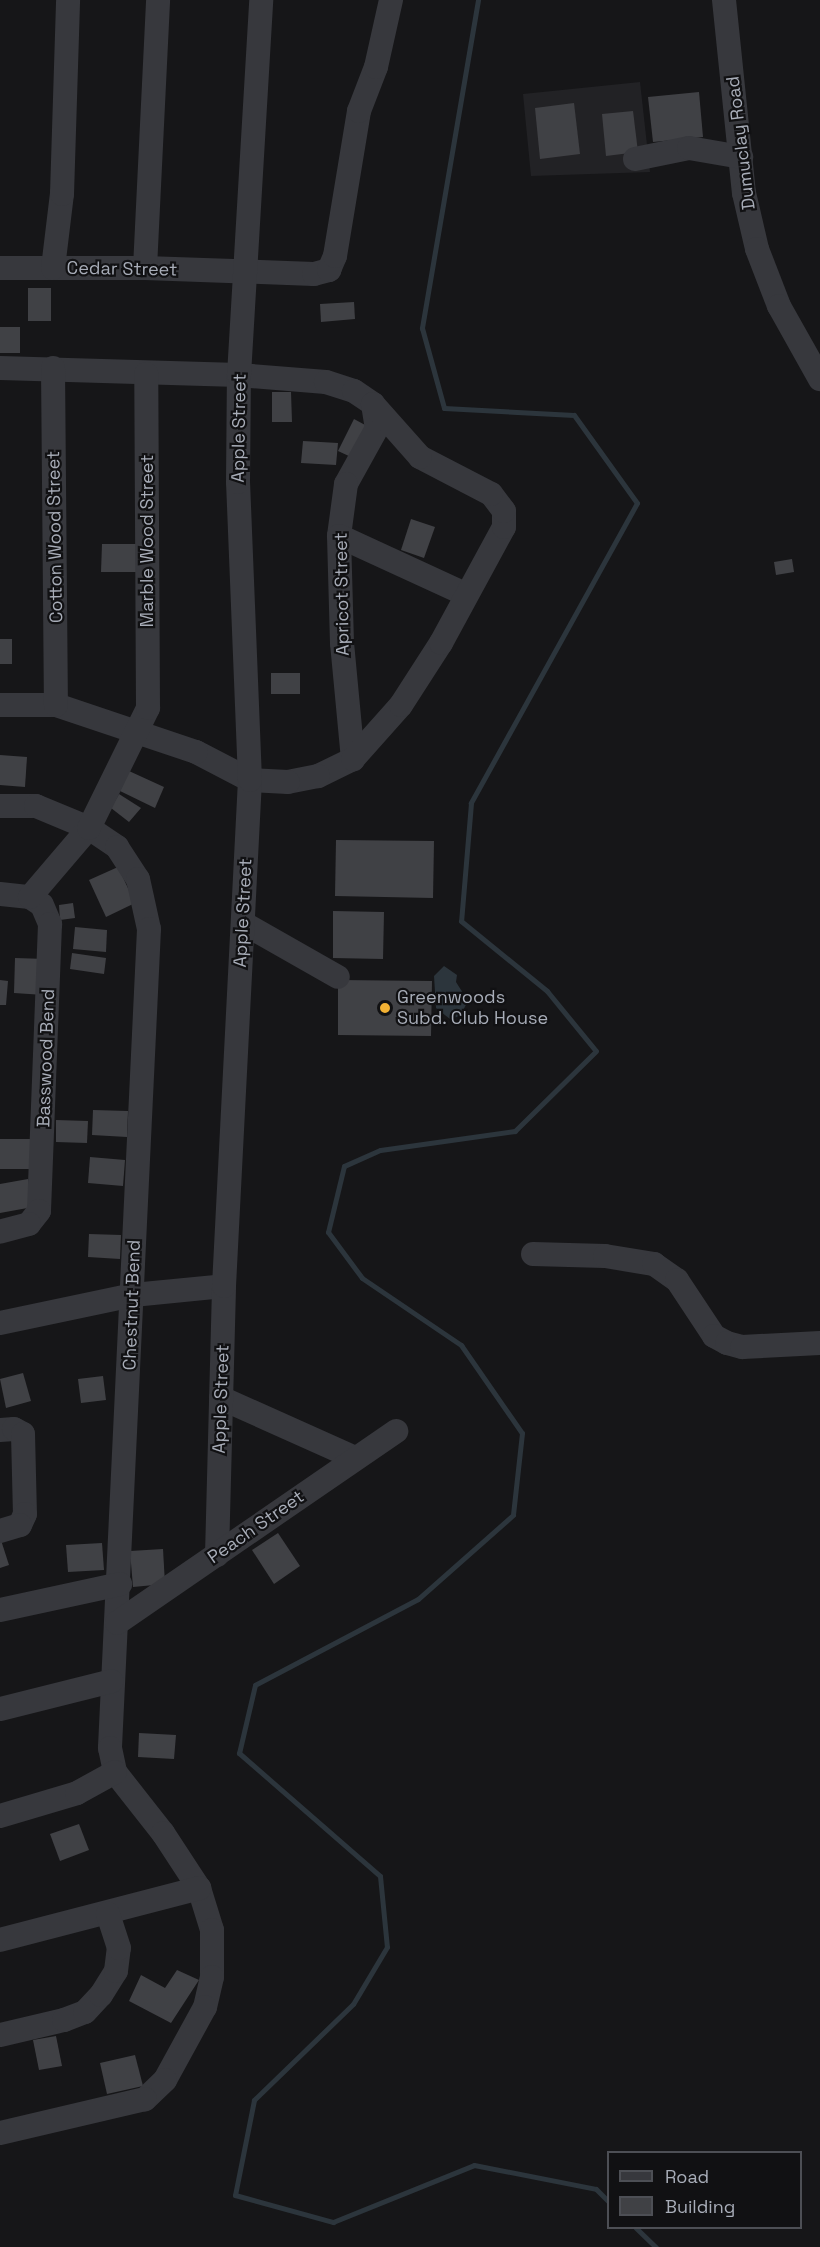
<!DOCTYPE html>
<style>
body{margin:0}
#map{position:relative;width:820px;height:2247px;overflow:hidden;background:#161618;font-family:"Space Grotesk",sans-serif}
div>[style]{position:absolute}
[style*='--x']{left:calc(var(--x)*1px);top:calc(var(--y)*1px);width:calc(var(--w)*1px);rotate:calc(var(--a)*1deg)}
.built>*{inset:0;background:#222225}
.water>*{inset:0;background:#2c353c}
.stream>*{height:5px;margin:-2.5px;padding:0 2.5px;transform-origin:2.5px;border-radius:2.5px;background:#2c353c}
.building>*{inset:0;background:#404145}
.minor>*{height:24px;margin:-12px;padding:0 12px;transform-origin:12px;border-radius:12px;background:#37383d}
.dots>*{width:16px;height:16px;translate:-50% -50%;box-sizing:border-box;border:3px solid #111113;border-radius:50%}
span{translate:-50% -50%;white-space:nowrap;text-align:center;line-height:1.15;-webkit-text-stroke:4.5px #111113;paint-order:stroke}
.street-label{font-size:18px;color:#a8adb8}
.poi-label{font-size:18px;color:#a8adb8}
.left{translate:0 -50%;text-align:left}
.legend{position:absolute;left:607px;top:2151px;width:195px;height:78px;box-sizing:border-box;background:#111113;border:2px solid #4d4f55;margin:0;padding:8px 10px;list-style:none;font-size:18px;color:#a8adb8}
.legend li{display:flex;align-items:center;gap:12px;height:30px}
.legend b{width:30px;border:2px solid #4d4f55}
</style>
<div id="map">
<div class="built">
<i style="clip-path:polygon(640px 82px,650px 172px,531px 176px,523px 94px)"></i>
</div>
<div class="water">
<i style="clip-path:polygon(444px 966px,457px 975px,456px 982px,468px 1001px,460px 1016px,450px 1019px,436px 1008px,434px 976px)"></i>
</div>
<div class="stream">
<i style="--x:478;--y:0;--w:333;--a:99.7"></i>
<i style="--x:422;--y:328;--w:83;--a:74.6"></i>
<i style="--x:444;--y:408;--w:130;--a:3.1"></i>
<i style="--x:574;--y:415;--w:108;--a:54.4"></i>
<i style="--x:637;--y:503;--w:343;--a:119"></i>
<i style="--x:471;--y:803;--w:118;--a:94.8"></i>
<i style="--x:461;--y:921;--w:111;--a:39.1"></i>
<i style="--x:547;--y:991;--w:77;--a:50.8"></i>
<i style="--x:596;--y:1051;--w:114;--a:135.4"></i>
<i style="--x:515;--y:1131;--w:136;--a:172"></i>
<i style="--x:380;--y:1150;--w:39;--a:156"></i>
<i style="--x:344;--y:1166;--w:68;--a:103.6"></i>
<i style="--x:328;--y:1232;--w:57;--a:53.5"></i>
<i style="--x:362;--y:1278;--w:120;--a:34.1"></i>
<i style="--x:461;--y:1345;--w:107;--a:55.3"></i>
<i style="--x:522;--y:1433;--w:82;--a:96.3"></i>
<i style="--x:513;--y:1515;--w:127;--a:138.5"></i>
<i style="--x:418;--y:1599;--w:184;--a:152.2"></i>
<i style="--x:255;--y:1685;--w:70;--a:103.2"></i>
<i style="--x:239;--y:1753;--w:187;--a:41.1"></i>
<i style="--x:380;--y:1876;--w:71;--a:84.4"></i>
<i style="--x:387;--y:1947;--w:66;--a:120.8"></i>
<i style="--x:353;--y:2004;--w:138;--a:135.9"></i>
<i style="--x:254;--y:2100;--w:97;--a:101.3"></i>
<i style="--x:235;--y:2195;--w:102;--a:15.4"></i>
<i style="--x:333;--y:2222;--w:152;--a:-22"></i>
<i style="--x:474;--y:2165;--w:124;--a:11.1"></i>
<i style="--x:596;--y:2189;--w:17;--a:45"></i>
<i style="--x:636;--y:2228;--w:28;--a:44"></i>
</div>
<div class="building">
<i style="clip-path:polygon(699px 92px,703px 137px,653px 142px,648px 97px)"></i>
<i style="clip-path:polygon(574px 103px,580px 154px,540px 159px,535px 108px)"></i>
<i style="clip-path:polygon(633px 111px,638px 152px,606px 156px,602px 114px)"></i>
<i style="clip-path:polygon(28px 288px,51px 288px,51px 321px,28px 321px)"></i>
<i style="clip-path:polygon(354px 302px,355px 319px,321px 322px,320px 304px)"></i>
<i style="clip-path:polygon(0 327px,20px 327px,20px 353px,0 353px)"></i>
<i style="clip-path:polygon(272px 392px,291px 392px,292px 422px,272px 422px)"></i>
<i style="clip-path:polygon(354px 419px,367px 426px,351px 457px,338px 451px)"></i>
<i style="clip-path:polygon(303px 441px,338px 443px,336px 465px,301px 463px)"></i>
<i style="clip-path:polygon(411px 519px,435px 527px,424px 558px,401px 550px)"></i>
<i style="clip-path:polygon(102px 544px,138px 544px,138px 572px,101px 572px)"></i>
<i style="clip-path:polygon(792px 559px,794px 572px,776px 575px,774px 562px)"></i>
<i style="clip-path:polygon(0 639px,12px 639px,12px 664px,0 664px)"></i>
<i style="clip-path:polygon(271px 673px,300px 673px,300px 694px,271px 694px)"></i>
<i style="clip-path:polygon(0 755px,27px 757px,25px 787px,0 785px)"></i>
<i style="clip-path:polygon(129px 771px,164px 787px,155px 808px,120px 791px)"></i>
<i style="clip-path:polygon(119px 794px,141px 808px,129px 822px,111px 808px)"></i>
<i style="clip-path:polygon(336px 840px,434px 841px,433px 898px,335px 896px)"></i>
<i style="clip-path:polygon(118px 867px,135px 903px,106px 917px,89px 880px)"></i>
<i style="clip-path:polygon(73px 903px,75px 918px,60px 920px,59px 905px)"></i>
<i style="clip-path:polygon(333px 911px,384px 912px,383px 959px,333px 958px)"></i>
<i style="clip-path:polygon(75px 927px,107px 930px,106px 952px,73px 949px)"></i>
<i style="clip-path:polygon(72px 953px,106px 958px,104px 974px,70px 969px)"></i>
<i style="clip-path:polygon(15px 958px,46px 959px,44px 995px,14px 993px)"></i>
<i style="clip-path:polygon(0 980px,8px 981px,6px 1005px,0 1005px)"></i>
<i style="clip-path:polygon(338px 980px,432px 981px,431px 1036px,338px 1035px)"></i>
<i style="clip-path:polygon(93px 1110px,128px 1111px,127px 1137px,92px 1135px)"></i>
<i style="clip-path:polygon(56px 1120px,88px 1121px,87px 1143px,56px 1142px)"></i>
<i style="clip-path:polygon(0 1139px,31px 1139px,31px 1169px,0 1169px)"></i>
<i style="clip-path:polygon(90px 1157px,125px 1160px,123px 1186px,88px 1183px)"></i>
<i style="clip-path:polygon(28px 1179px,33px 1207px,0 1213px,0 1184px)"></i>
<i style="clip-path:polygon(89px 1234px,121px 1235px,120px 1259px,88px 1257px)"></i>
<i style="clip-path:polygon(23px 1373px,31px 1401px,6px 1408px,0 1379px)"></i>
<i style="clip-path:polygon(103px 1376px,106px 1400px,81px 1403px,78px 1379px)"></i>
<i style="clip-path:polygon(278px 1533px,300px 1566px,274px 1584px,252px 1550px)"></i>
<i style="clip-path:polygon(0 1537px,9px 1565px,0 1568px)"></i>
<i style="clip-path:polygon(102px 1543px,104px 1570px,68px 1572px,66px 1545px)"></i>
<i style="clip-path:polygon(163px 1549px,165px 1584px,133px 1587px,130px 1551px)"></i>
<i style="clip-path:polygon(139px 1733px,176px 1735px,174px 1759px,138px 1757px)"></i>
<i style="clip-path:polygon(79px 1824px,89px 1850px,60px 1861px,50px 1834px)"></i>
<i style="clip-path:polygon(177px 1970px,199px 1980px,171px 2023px,129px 2001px,141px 1975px,165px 1988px)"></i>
<i style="clip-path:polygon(56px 2036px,62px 2066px,39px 2070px,33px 2040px)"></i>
<i style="clip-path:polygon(135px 2055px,143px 2086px,107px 2094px,100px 2063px)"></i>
</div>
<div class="minor">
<i style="--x:724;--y:0;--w:194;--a:84.1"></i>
<i style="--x:744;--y:193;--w:57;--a:76.9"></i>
<i style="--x:757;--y:249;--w:61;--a:68.9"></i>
<i style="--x:779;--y:306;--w:84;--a:60.7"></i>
<i style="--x:635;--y:159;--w:55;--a:-11.5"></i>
<i style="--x:689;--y:148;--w:53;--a:9.8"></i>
<i style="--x:0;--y:268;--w:145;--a:0"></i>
<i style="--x:145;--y:268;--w:169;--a:2"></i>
<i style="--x:314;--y:274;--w:16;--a:-15"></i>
<i style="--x:329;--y:270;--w:15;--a:-67"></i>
<i style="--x:335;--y:256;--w:147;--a:-80.6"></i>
<i style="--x:359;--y:111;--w:47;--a:-68.9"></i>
<i style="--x:376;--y:67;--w:69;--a:-77.4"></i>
<i style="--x:53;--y:268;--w:75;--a:-83.1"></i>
<i style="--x:62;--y:194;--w:194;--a:-88.2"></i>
<i style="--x:145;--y:268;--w:268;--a:-87.2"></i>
<i style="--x:0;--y:368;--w:239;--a:1.7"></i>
<i style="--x:239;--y:375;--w:87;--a:4.6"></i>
<i style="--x:326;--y:382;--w:29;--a:18"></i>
<i style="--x:354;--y:391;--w:23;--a:34"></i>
<i style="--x:373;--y:404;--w:24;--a:81"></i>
<i style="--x:377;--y:428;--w:64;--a:119"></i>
<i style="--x:346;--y:484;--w:52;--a:97.7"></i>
<i style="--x:339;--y:536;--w:107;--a:88.4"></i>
<i style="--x:342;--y:643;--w:117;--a:84.6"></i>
<i style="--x:353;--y:759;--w:39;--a:154"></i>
<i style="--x:318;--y:776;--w:31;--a:169"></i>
<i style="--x:288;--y:782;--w:38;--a:-177"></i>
<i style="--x:250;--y:780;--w:61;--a:-152.6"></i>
<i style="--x:196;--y:752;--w:148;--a:-161.4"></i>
<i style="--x:56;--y:705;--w:56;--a:180"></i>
<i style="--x:53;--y:368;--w:337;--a:89.5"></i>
<i style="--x:339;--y:536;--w:139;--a:24.7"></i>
<i style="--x:353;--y:759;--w:72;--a:-48.4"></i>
<i style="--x:401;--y:705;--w:74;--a:-57.2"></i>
<i style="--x:441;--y:643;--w:132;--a:-61.5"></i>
<i style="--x:504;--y:527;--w:16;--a:-90"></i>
<i style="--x:504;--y:511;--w:21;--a:-127"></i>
<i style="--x:491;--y:494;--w:80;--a:-152.5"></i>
<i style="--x:420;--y:457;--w:71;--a:-131.6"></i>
<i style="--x:0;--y:806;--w:36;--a:0"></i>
<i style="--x:36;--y:806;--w:57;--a:22.5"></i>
<i style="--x:89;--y:828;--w:34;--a:34"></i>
<i style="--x:117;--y:847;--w:38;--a:57"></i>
<i style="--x:138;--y:879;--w:51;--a:77.6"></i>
<i style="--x:149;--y:929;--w:820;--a:92.73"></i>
<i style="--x:110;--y:1748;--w:25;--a:78"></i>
<i style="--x:115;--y:1772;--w:78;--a:51.8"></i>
<i style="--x:163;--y:1833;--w:66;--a:56.8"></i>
<i style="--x:199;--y:1888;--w:44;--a:72.8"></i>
<i style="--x:212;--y:1930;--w:47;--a:90"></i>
<i style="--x:212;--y:1977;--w:31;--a:103"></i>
<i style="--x:205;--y:2007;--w:83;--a:118.7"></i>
<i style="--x:165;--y:2080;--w:28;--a:136"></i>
<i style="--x:145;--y:2099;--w:149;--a:166.8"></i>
<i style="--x:0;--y:894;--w:30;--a:6"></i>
<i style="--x:30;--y:897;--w:14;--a:34"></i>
<i style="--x:42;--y:905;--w:21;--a:67"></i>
<i style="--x:50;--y:924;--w:287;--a:92.2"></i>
<i style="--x:39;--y:1211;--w:16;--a:128"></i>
<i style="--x:29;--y:1224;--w:30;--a:165"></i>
<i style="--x:30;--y:897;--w:91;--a:-49.5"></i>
<i style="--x:89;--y:828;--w:134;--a:-63.8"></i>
<i style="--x:148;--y:708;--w:334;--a:-90.3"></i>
<i style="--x:243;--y:923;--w:109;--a:29.6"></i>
<i style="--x:533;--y:1254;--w:72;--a:1.6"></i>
<i style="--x:605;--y:1256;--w:50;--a:9.3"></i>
<i style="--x:654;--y:1264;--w:28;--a:35"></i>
<i style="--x:677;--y:1280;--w:67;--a:56.5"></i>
<i style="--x:714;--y:1336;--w:15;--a:28"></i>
<i style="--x:727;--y:1343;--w:16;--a:15"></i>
<i style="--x:742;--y:1347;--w:78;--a:-2.9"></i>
<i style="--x:0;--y:1323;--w:136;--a:-11.9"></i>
<i style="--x:133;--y:1295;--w:91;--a:-5.6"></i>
<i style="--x:221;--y:1398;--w:145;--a:24.1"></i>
<i style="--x:0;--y:1430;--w:14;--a:-4"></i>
<i style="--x:14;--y:1429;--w:10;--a:29"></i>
<i style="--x:23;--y:1434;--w:80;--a:88.6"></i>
<i style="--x:25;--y:1514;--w:12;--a:114"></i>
<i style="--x:20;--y:1525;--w:21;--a:163"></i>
<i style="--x:217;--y:1555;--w:269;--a:-88.5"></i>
<i style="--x:224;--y:1286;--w:507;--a:-87.06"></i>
<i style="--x:250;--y:780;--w:298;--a:-92.3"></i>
<i style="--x:238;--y:482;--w:107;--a:-89.5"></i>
<i style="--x:239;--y:375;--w:376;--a:-86.6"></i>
<i style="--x:0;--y:1610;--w:123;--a:-12.2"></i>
<i style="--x:117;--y:1623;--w:339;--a:-34.5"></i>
<i style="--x:0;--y:1709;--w:115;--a:-14"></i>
<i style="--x:0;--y:1816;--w:80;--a:-16.6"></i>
<i style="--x:77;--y:1793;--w:43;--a:-28.9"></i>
<i style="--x:0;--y:1940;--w:206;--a:-14.6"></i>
<i style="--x:0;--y:2035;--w:66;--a:-13.2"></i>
<i style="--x:64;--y:2020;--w:22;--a:-21"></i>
<i style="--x:85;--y:2012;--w:23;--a:-47"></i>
<i style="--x:101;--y:1995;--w:28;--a:-58"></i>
<i style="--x:116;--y:1971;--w:23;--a:-83"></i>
<i style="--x:119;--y:1948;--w:36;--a:-108"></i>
</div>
<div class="dots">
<i style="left:385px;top:1008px;background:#f2b134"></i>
</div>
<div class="street-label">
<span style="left:741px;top:143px;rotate:-97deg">Dumuclay Road</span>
<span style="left:122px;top:269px;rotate:1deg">Cedar Street</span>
<span style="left:239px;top:428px;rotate:-89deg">Apple Street</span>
<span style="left:55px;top:537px;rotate:-91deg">Cotton Wood Street</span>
<span style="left:147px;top:541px;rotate:-90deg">Marble Wood Street</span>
<span style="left:342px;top:594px;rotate:-91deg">Apricot Street</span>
<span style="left:243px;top:913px;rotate:-87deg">Apple Street</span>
<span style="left:46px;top:1058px;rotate:-88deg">Basswood Bend</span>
<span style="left:132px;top:1305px;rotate:-88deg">Chestnut Bend</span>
<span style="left:221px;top:1399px;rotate:-88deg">Apple Street</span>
<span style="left:256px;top:1527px;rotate:-35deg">Peach Street</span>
</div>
<div class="poi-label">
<span class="left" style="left:397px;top:1008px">Greenwoods<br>Subd. Club House</span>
</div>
<ul class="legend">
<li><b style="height:8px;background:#37383d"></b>Road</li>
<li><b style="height:16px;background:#404145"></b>Building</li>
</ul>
</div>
